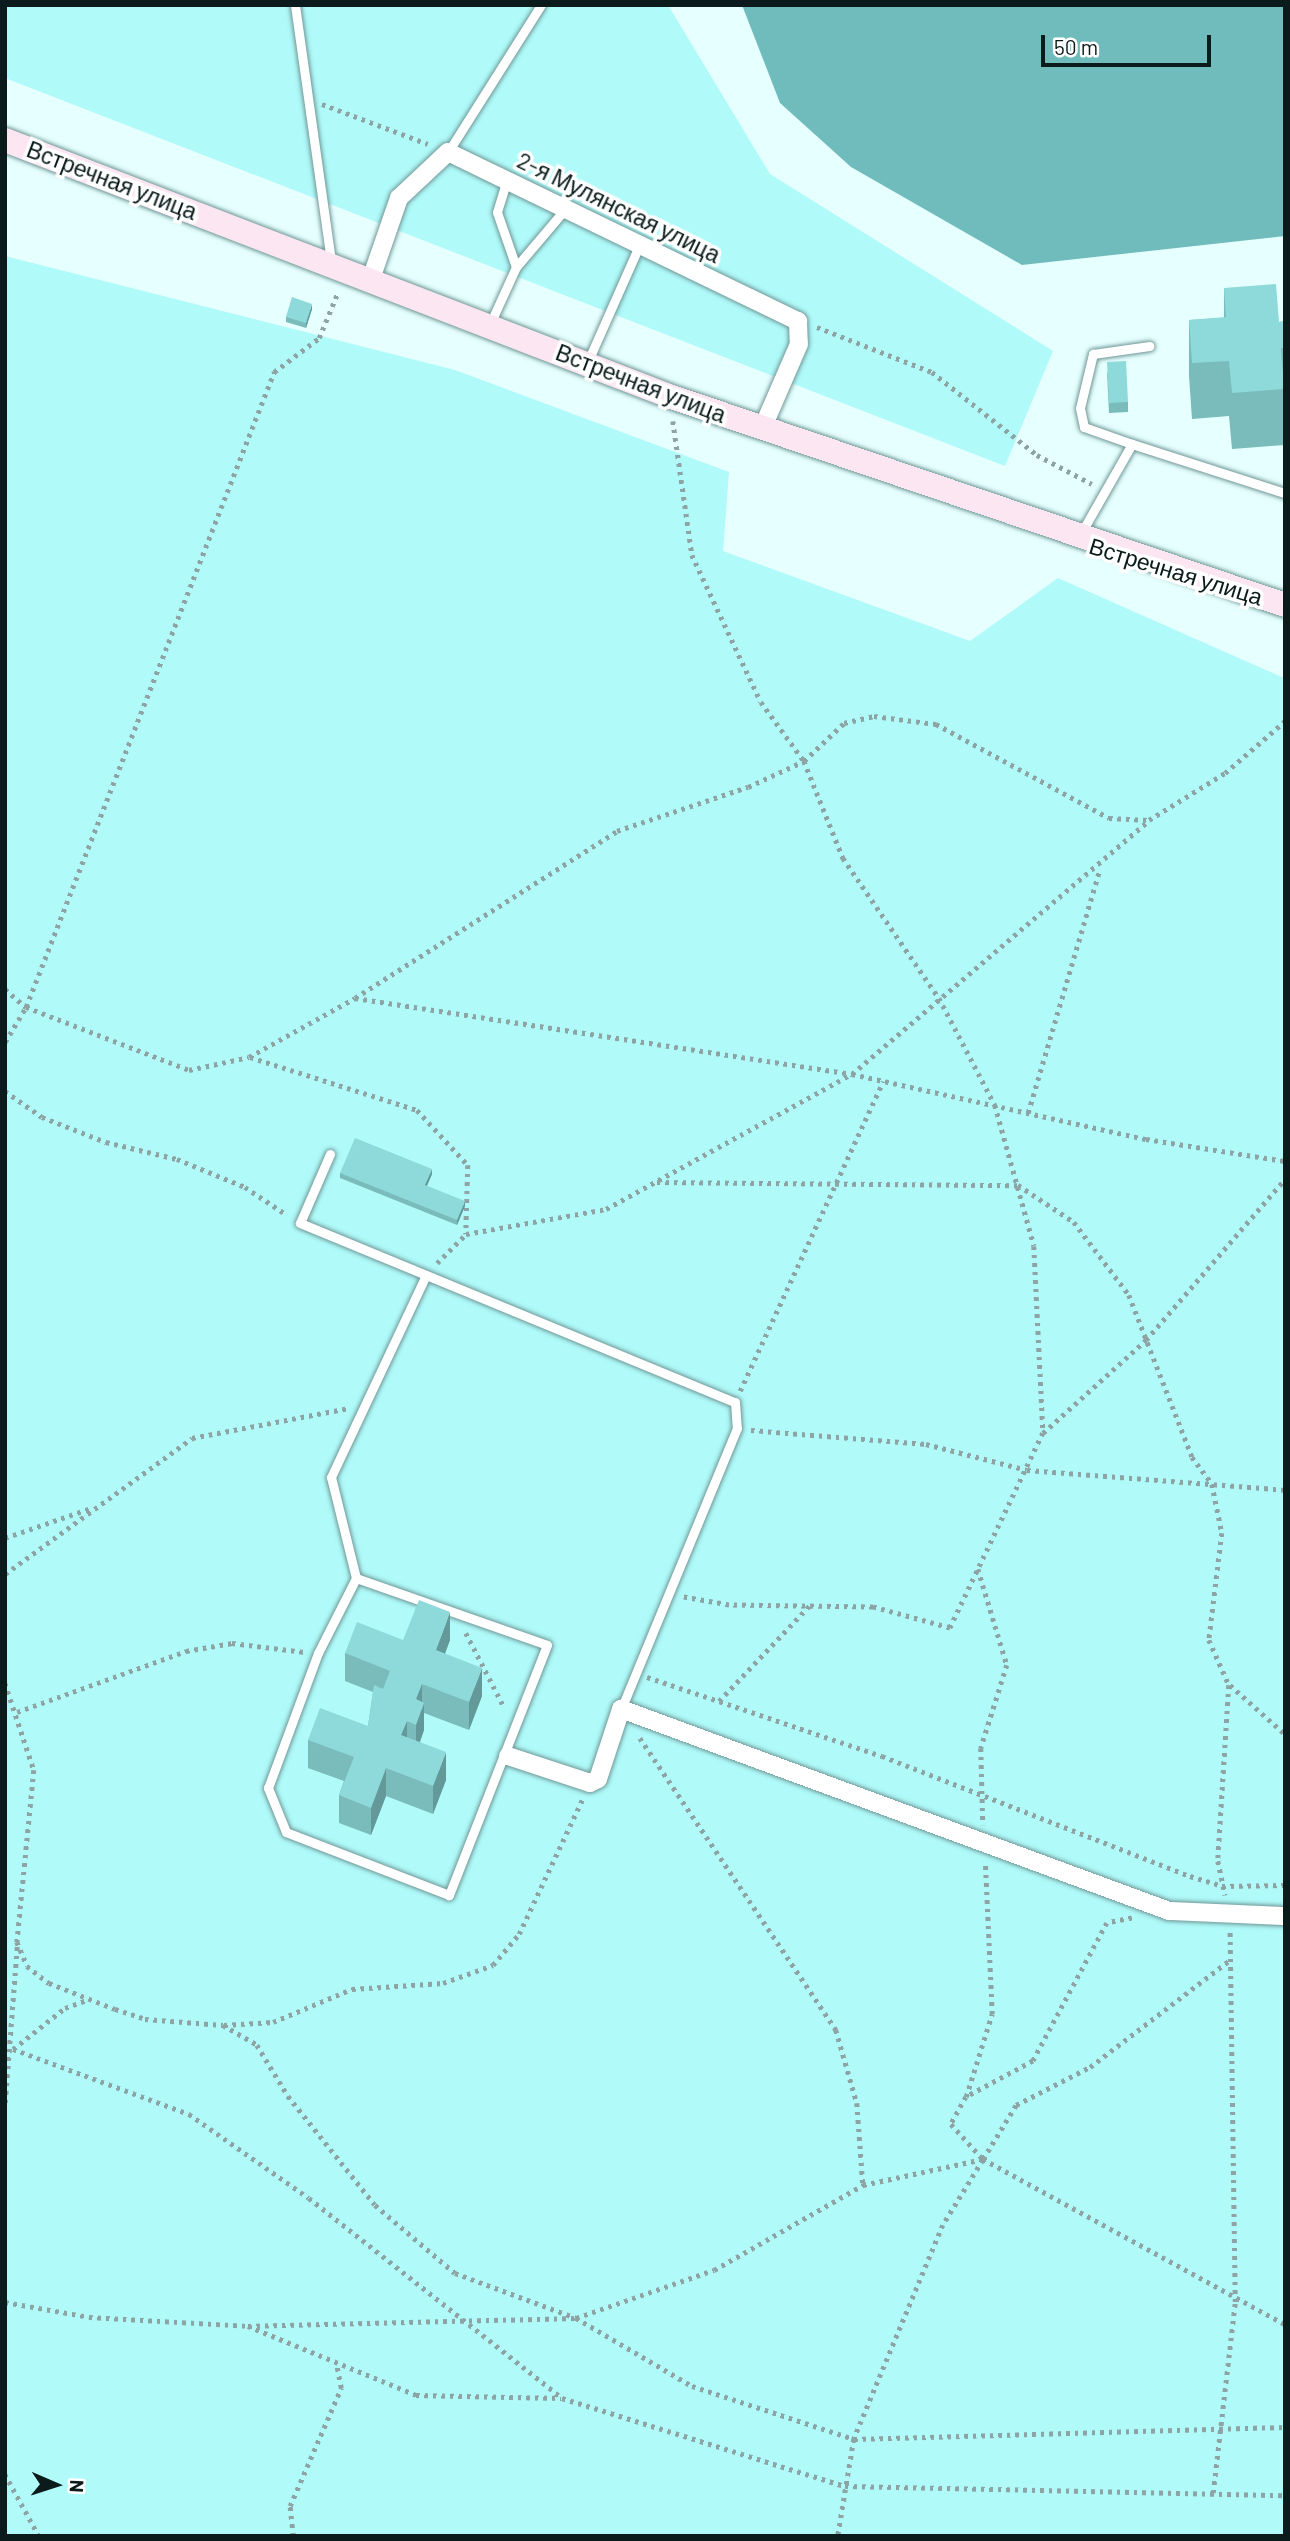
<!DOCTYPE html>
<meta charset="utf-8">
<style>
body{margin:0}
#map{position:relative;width:1290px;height:2541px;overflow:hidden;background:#e6ffff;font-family:Barlow,sans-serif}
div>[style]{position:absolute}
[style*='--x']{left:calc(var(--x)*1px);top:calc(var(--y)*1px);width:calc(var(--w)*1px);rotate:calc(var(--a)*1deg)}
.green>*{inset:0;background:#b0fafa}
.water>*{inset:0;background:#70bcbc}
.path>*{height:4.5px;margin-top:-2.25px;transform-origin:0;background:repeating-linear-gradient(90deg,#8ea3a3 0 3.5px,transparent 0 8.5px)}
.roads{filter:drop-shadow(0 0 2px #709796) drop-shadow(0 0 2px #709796)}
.lane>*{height:9px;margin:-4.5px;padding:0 4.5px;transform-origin:4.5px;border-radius:4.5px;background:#fff}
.street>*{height:18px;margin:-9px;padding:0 9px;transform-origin:9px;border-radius:9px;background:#fff}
.secondary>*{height:24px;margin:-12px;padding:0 12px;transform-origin:12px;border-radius:12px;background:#fce6f2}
.wall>*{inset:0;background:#7abbbb}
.shaded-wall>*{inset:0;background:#639999}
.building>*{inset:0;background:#8edada}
span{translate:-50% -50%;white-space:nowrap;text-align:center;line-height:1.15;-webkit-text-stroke:7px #fff;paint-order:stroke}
.street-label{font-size:23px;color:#0b1b1b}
.frame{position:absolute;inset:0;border:7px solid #0b1b1b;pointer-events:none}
.north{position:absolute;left:21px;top:2450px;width:70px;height:70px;-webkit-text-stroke:5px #fff;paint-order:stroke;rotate:93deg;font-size:19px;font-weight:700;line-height:28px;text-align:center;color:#0b1b1b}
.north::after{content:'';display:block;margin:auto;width:24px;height:32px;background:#0b1b1b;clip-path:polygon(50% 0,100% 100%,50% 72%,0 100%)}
.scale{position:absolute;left:1041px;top:35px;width:170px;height:32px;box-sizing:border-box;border:4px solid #0b1b1b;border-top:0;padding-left:9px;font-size:21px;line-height:24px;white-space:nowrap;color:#0b1b1b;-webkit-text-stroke:5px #fff;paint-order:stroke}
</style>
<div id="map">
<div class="green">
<i style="clip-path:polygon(5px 5px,668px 5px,770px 174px,1053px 351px,1005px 466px,5px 78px)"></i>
<i style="clip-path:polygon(5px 256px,455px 370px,729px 472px,723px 551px,970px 641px,1058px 578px,1284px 678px,1285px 2536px,5px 2536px)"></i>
</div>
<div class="water">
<i style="clip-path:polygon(742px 5px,1285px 5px,1285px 236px,1022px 265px,851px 167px,780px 103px)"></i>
</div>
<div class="path">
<i style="--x:322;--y:104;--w:113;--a:20.7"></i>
<i style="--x:817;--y:327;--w:123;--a:21.4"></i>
<i style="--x:932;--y:372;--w:134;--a:38.3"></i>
<i style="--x:1037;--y:455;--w:62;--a:27.8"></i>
<i style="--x:673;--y:421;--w:135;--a:81.9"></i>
<i style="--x:692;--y:555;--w:162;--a:64.9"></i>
<i style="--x:761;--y:702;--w:73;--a:53.9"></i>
<i style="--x:804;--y:761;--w:105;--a:68.1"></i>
<i style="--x:843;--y:858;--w:170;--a:55.6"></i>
<i style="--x:939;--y:998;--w:121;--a:62.4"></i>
<i style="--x:995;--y:1105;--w:146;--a:74.5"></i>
<i style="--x:1034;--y:1246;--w:187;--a:87.2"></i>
<i style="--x:1043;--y:1433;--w:216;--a:115.5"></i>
<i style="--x:950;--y:1628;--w:80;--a:-164.7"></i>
<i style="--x:873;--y:1607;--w:144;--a:-179.2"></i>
<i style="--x:729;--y:1605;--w:46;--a:-169.9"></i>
<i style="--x:5;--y:989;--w:28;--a:41"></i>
<i style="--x:26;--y:1007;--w:175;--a:21.1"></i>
<i style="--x:189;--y:1070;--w:61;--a:-12.2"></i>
<i style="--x:249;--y:1057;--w:121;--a:-29.1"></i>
<i style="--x:355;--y:998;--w:503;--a:8.69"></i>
<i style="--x:852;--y:1074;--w:391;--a:-40.5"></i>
<i style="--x:1149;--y:820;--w:89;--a:-31.7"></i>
<i style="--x:1225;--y:773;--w:79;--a:-40.9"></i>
<i style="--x:355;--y:998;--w:311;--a:-32.5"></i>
<i style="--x:617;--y:831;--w:138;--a:-18.6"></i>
<i style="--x:748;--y:787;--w:62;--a:-24.9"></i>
<i style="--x:804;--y:761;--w:55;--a:-43.5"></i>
<i style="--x:844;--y:723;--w:31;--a:-13"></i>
<i style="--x:874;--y:716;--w:63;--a:7.4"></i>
<i style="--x:936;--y:724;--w:197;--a:28.5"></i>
<i style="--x:1109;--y:818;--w:40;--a:2.9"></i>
<i style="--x:5;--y:1042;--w:41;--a:-59"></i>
<i style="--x:26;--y:1007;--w:682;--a:-68.67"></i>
<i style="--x:274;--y:372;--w:56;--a:-37.1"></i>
<i style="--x:319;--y:338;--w:50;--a:-67.6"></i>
<i style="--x:250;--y:1057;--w:175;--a:17.6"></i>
<i style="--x:417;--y:1110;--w:75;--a:47.2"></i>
<i style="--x:468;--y:1165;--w:69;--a:91.7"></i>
<i style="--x:5;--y:1091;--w:45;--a:35.1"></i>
<i style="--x:42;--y:1117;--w:69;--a:21.3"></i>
<i style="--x:106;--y:1142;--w:73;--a:13.5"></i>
<i style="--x:177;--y:1159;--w:74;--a:22.4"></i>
<i style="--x:245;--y:1187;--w:50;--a:33.7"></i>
<i style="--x:1028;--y:1113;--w:255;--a:-73.6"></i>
<i style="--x:657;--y:1182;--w:361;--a:0.5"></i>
<i style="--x:1018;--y:1185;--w:67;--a:33.5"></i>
<i style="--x:1074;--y:1222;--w:91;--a:53"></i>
<i style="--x:1129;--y:1295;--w:174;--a:68.7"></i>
<i style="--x:1192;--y:1457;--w:34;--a:53"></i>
<i style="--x:1212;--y:1484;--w:50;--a:78.5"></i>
<i style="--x:1222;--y:1533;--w:108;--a:96.9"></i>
<i style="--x:1209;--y:1640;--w:49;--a:66"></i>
<i style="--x:1229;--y:1685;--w:176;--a:93.6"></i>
<i style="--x:1218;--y:1861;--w:35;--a:78"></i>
<i style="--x:437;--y:1263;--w:41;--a:-45"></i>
<i style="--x:466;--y:1234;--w:142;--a:-10.1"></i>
<i style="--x:606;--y:1209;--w:281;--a:-28.8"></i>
<i style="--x:852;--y:1074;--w:301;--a:12.5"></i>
<i style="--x:1146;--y:1139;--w:141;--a:9"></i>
<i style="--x:740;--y:1391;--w:341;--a:-65.2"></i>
<i style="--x:751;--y:1430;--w:176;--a:4.6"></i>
<i style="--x:926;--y:1444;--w:104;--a:14.4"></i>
<i style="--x:1027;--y:1470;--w:259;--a:4.4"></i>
<i style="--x:1043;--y:1433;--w:139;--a:-42.1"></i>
<i style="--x:1146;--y:1340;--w:213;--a:-49.2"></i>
<i style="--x:5;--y:1538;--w:91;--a:-19.2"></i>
<i style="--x:978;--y:1569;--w:100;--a:73.2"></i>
<i style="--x:1007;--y:1665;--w:87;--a:107.4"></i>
<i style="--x:981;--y:1748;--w:77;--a:88.5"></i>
<i style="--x:5;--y:1574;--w:231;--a:-36"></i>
<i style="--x:192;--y:1438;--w:160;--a:-10.8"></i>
<i style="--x:466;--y:1633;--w:85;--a:62.8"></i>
<i style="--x:647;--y:1677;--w:248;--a:18.6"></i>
<i style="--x:882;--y:1756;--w:331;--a:21.3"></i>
<i style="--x:1190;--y:1876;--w:34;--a:17"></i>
<i style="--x:1222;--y:1886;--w:63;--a:-0.9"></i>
<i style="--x:5;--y:1683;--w:92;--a:71.6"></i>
<i style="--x:34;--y:1770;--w:173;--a:95.6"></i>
<i style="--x:17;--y:1942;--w:26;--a:67"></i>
<i style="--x:27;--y:1966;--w:28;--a:38"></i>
<i style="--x:49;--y:1983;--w:71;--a:21.5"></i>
<i style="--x:115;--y:2009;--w:32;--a:18"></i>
<i style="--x:145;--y:2019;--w:78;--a:4.4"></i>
<i style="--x:223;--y:2025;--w:39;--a:30"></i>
<i style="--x:257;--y:2045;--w:60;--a:58.7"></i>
<i style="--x:288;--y:2096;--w:139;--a:51.4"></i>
<i style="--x:375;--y:2205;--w:105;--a:40.4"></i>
<i style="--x:455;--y:2273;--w:129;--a:20.4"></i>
<i style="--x:576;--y:2318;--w:134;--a:30.4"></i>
<i style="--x:692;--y:2386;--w:170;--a:18.1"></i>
<i style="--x:854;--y:2439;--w:98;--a:99.4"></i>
<i style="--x:1230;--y:1685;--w:74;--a:41.7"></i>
<i style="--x:719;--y:1701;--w:135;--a:-46.5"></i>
<i style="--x:17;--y:1712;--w:180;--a:-19.8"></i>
<i style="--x:186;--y:1651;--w:47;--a:-9.9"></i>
<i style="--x:232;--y:1643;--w:73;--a:7.1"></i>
<i style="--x:640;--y:1738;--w:352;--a:56.1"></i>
<i style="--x:836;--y:2030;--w:76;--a:74"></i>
<i style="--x:857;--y:2103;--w:82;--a:85.8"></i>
<i style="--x:1132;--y:1918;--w:25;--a:169"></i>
<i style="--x:1107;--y:1923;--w:157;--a:118.2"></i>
<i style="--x:1033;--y:2061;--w:76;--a:151.8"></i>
<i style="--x:966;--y:2097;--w:31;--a:119"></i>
<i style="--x:951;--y:2124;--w:47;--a:47.6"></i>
<i style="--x:983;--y:2159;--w:344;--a:28.7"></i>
<i style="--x:224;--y:2025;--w:49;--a:-3.5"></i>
<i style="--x:273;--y:2022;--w:86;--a:-22.7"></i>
<i style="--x:352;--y:1989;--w:91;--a:-3.8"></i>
<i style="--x:443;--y:1983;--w:53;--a:-19.8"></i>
<i style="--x:493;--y:1965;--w:40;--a:-50"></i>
<i style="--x:519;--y:1934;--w:150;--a:-64.8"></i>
<i style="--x:13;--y:2049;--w:188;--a:20.3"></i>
<i style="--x:189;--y:2114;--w:146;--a:35"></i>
<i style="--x:309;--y:2198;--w:323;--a:38.3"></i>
<i style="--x:562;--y:2398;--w:296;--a:17.3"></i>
<i style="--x:845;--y:2486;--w:440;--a:1.2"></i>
<i style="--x:13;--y:2049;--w:66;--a:-38.3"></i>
<i style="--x:65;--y:2008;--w:23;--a:-20"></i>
<i style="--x:966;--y:2097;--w:87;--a:-72.6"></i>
<i style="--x:992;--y:2014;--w:153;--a:-92.6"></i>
<i style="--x:5;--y:2103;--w:157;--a:-85.6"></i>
<i style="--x:983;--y:2160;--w:76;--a:121.6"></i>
<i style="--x:943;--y:2225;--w:232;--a:112.6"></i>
<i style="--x:854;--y:2439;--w:431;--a:-1.6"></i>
<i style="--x:5;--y:2302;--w:85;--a:10.1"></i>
<i style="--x:89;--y:2317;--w:159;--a:3.2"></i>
<i style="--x:248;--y:2326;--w:182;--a:22.3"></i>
<i style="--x:416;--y:2395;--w:145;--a:1.2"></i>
<i style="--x:248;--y:2326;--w:328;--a:-1.4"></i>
<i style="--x:576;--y:2318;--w:146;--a:-19.2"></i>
<i style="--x:714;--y:2270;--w:172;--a:-29.7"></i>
<i style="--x:863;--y:2185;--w:123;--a:-12.2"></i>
<i style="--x:983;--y:2159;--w:63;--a:-58.6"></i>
<i style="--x:1016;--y:2105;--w:83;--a:-27.2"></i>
<i style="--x:1090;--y:2067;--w:176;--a:-37.4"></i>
<i style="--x:5;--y:2474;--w:71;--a:61.3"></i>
<i style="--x:1213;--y:2493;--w:192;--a:-83.4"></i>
<i style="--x:1235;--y:2302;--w:371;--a:-90.8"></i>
<i style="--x:293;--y:2536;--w:30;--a:-96"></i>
<i style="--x:290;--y:2506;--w:129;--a:-66.6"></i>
<i style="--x:341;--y:2388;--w:25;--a:-101"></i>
</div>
<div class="roads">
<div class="lane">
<i style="--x:295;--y:5;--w:259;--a:82"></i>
<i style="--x:448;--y:152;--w:174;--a:-57.7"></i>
<i style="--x:516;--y:267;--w:77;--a:-49.7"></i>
<i style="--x:490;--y:324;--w:63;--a:-65.5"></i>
<i style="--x:516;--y:267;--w:58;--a:-109.1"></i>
<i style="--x:497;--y:212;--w:34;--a:-73"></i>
<i style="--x:588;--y:361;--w:124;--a:-66.1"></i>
<i style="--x:1132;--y:444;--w:51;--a:-160.5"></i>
<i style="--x:1084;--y:427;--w:19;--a:-102"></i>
<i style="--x:1080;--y:408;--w:56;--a:-76.5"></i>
<i style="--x:1093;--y:354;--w:57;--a:-8.1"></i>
<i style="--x:1080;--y:535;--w:105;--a:-60.3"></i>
<i style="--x:1132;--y:444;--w:161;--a:17.8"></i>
<i style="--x:330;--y:1154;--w:75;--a:113.5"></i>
<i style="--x:300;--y:1223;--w:470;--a:22.4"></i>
<i style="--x:735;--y:1402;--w:26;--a:86"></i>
<i style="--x:737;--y:1428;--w:304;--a:112.4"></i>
<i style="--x:356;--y:1578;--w:202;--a:19.3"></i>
<i style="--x:547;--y:1645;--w:269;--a:111.4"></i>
<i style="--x:449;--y:1895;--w:175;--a:-158.9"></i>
<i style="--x:286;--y:1832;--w:48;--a:-112.2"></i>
<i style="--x:268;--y:1788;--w:144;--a:-69.7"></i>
<i style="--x:318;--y:1653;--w:84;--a:-63.1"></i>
<i style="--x:356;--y:1578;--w:104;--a:-103.9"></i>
<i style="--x:331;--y:1477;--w:223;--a:-64.8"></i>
</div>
<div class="street">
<i style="--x:372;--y:276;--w:83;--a:-70.9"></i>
<i style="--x:399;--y:198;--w:67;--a:-43.2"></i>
<i style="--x:448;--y:152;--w:389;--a:25.8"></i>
<i style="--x:798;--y:321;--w:23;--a:88"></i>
<i style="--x:799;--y:344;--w:93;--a:113.5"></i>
<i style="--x:508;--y:1756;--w:86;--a:18.2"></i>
<i style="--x:590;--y:1783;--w:9;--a:-27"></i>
<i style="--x:598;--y:1779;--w:74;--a:-71.8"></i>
<i style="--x:621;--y:1709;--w:584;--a:20.23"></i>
<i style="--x:1169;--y:1911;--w:116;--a:2.5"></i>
</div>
<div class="secondary">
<i style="--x:5;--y:140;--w:712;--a:21.08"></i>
<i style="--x:669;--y:396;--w:650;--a:18.74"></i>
</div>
</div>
<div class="wall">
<i style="clip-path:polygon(1224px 288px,1279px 322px,1285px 321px,1284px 445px,1232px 449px,1229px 416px,1192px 419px,1189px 376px,1189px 320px,1224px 318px)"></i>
<i style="clip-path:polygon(312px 309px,306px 328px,286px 322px,286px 317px)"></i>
<i style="clip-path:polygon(1107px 372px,1128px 402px,1128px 412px,1109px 413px)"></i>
<i style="clip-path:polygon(340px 1173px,432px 1174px,427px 1186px,465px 1206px,457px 1225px,340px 1178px)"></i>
<i style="clip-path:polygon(403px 1640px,450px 1640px,445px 1653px,482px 1696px,469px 1730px,424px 1713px,424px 1730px,420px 1742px,446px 1780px,433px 1814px,386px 1796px,371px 1835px,339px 1823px,339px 1795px,344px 1781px,308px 1768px,308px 1740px,368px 1726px,373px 1692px,345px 1681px,345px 1653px)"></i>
</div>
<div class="shaded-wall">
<i style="clip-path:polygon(312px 304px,312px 309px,306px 328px,306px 323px)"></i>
<i style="clip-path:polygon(432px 1169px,432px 1174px,425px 1190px,425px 1185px)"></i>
<i style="clip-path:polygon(465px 1201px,465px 1206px,457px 1225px,457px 1220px)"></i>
<i style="clip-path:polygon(450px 1612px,450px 1640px,436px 1678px,436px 1650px)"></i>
<i style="clip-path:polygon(482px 1668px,482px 1696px,469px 1730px,469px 1702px)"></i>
<i style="clip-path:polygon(422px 1684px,422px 1710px,424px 1703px,424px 1730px,416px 1753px,416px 1699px)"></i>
<i style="clip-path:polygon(407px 1721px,407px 1749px,401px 1735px)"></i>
<i style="clip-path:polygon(446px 1752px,446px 1780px,433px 1814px,433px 1786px)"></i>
<i style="clip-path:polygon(386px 1768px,386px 1796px,371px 1835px,371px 1808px)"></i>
</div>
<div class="building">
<i style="clip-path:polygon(1276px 284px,1279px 322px,1285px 321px,1285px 348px,1281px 348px,1284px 389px,1232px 393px,1229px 361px,1192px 363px,1189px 320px,1226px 317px,1224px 288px)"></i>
<i style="clip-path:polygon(292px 297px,312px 304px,306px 323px,286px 317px)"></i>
<i style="clip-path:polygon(1126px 361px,1128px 402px,1109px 403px,1107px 362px)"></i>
<i style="clip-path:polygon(355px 1138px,432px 1169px,425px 1185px,465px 1201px,457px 1220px,340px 1173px)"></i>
<i style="clip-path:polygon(419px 1600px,450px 1612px,436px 1650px,482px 1668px,469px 1702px,422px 1684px,416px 1699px,424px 1703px,416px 1725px,407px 1721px,401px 1735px,446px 1752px,433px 1786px,386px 1768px,371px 1808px,339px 1795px,354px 1757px,308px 1740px,320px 1708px,368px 1726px,374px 1685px,383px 1689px,390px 1671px,345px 1653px,357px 1622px,403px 1640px)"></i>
</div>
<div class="street-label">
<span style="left:112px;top:180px;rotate:21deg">Встречная улица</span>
<span style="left:619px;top:207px;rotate:26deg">2-я Мулянская улица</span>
<span style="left:641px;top:383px;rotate:21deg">Встречная улица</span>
<span style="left:1176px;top:571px;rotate:17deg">Встречная улица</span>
</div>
<div class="frame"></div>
<div class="north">N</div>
<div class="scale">50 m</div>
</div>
